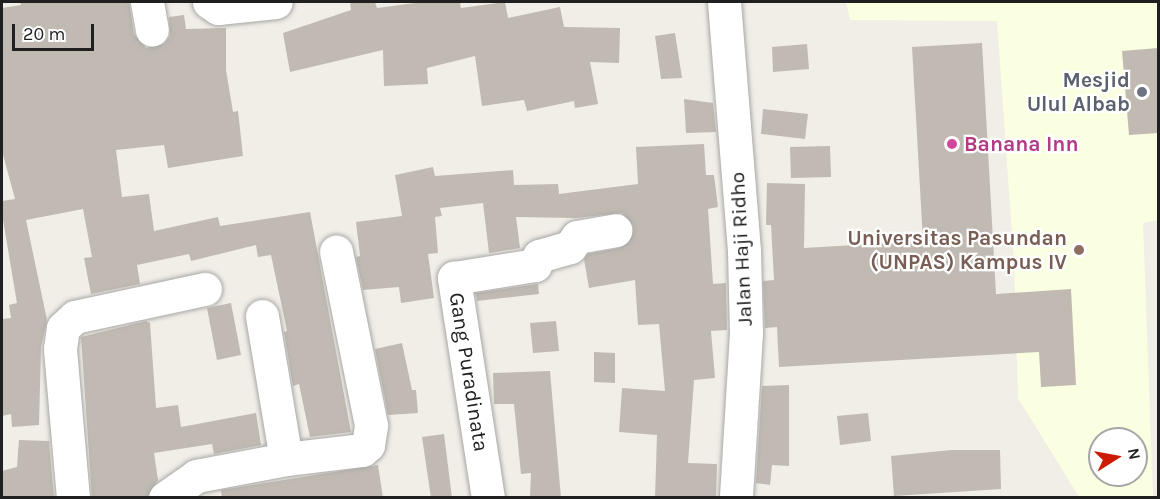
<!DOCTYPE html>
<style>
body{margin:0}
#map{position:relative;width:1160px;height:499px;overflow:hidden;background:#f0eee6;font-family:Karla,sans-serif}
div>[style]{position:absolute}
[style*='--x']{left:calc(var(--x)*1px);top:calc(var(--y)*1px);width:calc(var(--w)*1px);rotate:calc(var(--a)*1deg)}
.education>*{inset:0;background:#fbffe1}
.building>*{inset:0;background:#c1bab2}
.roads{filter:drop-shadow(0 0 2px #a7a7a7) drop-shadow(0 0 2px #a7a7a7)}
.minor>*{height:33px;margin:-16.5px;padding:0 16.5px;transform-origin:16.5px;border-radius:16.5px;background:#fff}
.dots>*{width:16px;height:16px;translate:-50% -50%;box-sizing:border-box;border:3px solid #fff;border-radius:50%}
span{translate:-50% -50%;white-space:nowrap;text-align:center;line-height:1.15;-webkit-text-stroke:4.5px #fff;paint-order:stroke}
.worship-label{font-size:21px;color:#5b616d;font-weight:700}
.right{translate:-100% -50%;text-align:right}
.hotel-label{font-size:21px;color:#b23c85;font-weight:700}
.left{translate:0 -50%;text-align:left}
.education-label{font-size:21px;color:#785e54;font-weight:700}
.street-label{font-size:21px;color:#202020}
.frame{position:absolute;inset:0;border:3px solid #202020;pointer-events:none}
.north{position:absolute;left:1088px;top:427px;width:60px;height:60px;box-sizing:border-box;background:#fff;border:2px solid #a6a6a6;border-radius:50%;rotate:79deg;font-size:16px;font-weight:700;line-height:24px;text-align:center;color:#202020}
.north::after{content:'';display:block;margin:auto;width:21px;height:27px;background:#cc1a03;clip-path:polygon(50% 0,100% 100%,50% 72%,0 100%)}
.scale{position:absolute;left:12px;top:24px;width:82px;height:27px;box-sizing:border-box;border:3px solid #202020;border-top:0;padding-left:8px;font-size:18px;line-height:21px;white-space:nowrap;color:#202020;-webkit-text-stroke:4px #fff;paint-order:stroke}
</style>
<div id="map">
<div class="education">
<i style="clip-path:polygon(evenodd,846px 2px,1158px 2px,1158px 220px,1143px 223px,1153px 497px,1079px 497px,1018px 398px,1014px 262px,997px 21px,850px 20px,846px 2px,1100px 439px,1136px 439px,1136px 475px,1100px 475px,1100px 439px)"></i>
</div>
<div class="building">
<i style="clip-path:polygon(20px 2px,129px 2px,134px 34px,146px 48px,164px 44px,170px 36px,169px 17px,184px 15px,186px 29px,226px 28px,226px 70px,233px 112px,238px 111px,243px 156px,168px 168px,164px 145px,116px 150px,122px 197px,149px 194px,154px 231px,218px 217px,220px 226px,310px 212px,351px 432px,310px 437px,299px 384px,293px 386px,284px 332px,287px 331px,271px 255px,258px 257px,256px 245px,191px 261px,189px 254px,137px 265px,140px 284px,91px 294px,84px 258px,92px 257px,83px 209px,26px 220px,47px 320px,41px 347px,39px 425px,12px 427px,11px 414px,2px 416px,2px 319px,11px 318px,9px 305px,17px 303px,2px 214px,2px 201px,15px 199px,2px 151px,2px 8px,21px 5px)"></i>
<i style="clip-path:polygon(350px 2px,375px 2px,377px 8px,423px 2px,460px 2px,461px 8px,505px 2px,508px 18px,560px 7px,564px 27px,620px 28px,619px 63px,590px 62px,598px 104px,575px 108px,574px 101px,527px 111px,524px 100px,482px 106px,475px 56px,427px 68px,428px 84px,384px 86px,383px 50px,290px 72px,283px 33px,351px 10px)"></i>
<i style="clip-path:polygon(675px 33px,682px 78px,661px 79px,655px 36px)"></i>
<i style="clip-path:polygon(982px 43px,996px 294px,1071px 289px,1076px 385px,1041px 387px,1039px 352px,779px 367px,777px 327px,765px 328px,763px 281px,774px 280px,771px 225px,766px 225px,767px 183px,805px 184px,804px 248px,923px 241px,912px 47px)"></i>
<i style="clip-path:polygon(807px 44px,809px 69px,773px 72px,772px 47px)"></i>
<i style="clip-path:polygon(1158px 48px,1158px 133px,1129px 135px,1122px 51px)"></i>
<i style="clip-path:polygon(684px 99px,713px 103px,716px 132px,686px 133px)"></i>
<i style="clip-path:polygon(763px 109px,808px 114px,805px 139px,761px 134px)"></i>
<i style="clip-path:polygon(704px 144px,706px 175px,714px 175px,718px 207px,708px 209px,713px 284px,726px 283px,727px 330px,711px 331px,715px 378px,694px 380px,688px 463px,717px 464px,716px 498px,655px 498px,657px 435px,619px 432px,622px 388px,665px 391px,659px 324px,638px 325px,635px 280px,589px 288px,584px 259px,588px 254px,619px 248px,632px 237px,633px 226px,622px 213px,576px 218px,516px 217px,520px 248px,489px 253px,483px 203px,440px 208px,442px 216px,435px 217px,438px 253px,428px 254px,434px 298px,401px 303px,399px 287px,363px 290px,356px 257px,360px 256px,356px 222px,402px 216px,395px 175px,433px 167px,435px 176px,513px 170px,514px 185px,558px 184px,559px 194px,638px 184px,636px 147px)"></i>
<i style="clip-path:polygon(830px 146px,831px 177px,791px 178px,790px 147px)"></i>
<i style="clip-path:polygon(538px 284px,539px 294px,477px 301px,476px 293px)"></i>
<i style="clip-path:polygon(231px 303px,241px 355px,217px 360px,207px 308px)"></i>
<i style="clip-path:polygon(146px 321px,150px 323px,156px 408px,178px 405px,181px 427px,256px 413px,261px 445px,214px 454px,212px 444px,154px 453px,158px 480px,147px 498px,92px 498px,81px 337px)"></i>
<i style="clip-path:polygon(556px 321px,559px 351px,533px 353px,530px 323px)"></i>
<i style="clip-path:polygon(402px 343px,412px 390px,416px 390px,418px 413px,388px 415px,375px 349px)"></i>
<i style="clip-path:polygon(594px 352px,615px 353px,615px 383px,594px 382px)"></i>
<i style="clip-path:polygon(550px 371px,561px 498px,530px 498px,531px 473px,521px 474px,514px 404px,494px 404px,493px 373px)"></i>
<i style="clip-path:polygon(789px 385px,789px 466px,772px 465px,770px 485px,756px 483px,762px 386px)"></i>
<i style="clip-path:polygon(868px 413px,871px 441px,840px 445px,837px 416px)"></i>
<i style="clip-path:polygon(444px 434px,452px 498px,431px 498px,422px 437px)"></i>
<i style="clip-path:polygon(19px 440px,49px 441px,54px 498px,2px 498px,2px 471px,17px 467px)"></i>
<i style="clip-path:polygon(951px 450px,1000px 450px,1001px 489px,894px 496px,891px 456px)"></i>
<i style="clip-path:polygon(378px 465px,383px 498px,222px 498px,221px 490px)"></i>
</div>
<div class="roads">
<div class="minor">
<i style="--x:147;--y:2;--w:28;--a:80"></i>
<i style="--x:209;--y:2;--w:11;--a:34"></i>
<i style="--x:218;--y:8;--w:58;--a:-5.9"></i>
<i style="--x:724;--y:2;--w:250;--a:85.4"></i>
<i style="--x:744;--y:251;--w:82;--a:88.6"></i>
<i style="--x:746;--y:333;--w:165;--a:93.5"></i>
<i style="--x:262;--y:316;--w:145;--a:80.5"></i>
<i style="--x:73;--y:498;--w:150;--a:-95"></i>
<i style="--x:60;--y:349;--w:21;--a:-82"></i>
<i style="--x:63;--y:328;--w:16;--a:-43"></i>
<i style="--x:75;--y:317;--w:133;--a:-12.2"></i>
<i style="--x:165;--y:498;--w:38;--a:-35"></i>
<i style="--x:196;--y:476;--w:92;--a:-10.7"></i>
<i style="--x:286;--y:459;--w:77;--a:-6.8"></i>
<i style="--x:362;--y:450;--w:8;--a:-40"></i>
<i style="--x:368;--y:445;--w:20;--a:-81"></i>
<i style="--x:371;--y:425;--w:177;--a:-101.4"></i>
<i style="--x:488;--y:498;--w:223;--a:-98.8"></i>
<i style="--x:454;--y:278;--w:82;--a:-9.1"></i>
<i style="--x:535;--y:265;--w:10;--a:-66"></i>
<i style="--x:539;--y:256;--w:32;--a:-16"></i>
<i style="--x:570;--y:247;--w:12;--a:-55"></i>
<i style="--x:577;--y:237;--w:39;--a:-10"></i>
</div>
</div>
<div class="dots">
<i style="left:1142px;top:92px;background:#6b7280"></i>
<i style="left:952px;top:144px;background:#d1479c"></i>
<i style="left:1079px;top:250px;background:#8d6e63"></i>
</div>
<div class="worship-label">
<span class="right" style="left:1130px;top:92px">Mesjid<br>Ulul Albab</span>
</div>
<div class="hotel-label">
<span class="left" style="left:964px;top:144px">Banana Inn</span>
</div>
<div class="education-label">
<span class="right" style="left:1067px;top:250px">Universitas Pasundan<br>(UNPAS) Kampus IV</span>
</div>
<div class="street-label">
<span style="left:741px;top:249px;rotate:-93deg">Jalan Haji Ridho</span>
<span style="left:469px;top:372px;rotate:81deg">Gang Puradinata</span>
</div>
<div class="frame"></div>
<div class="north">N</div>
<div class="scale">20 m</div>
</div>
